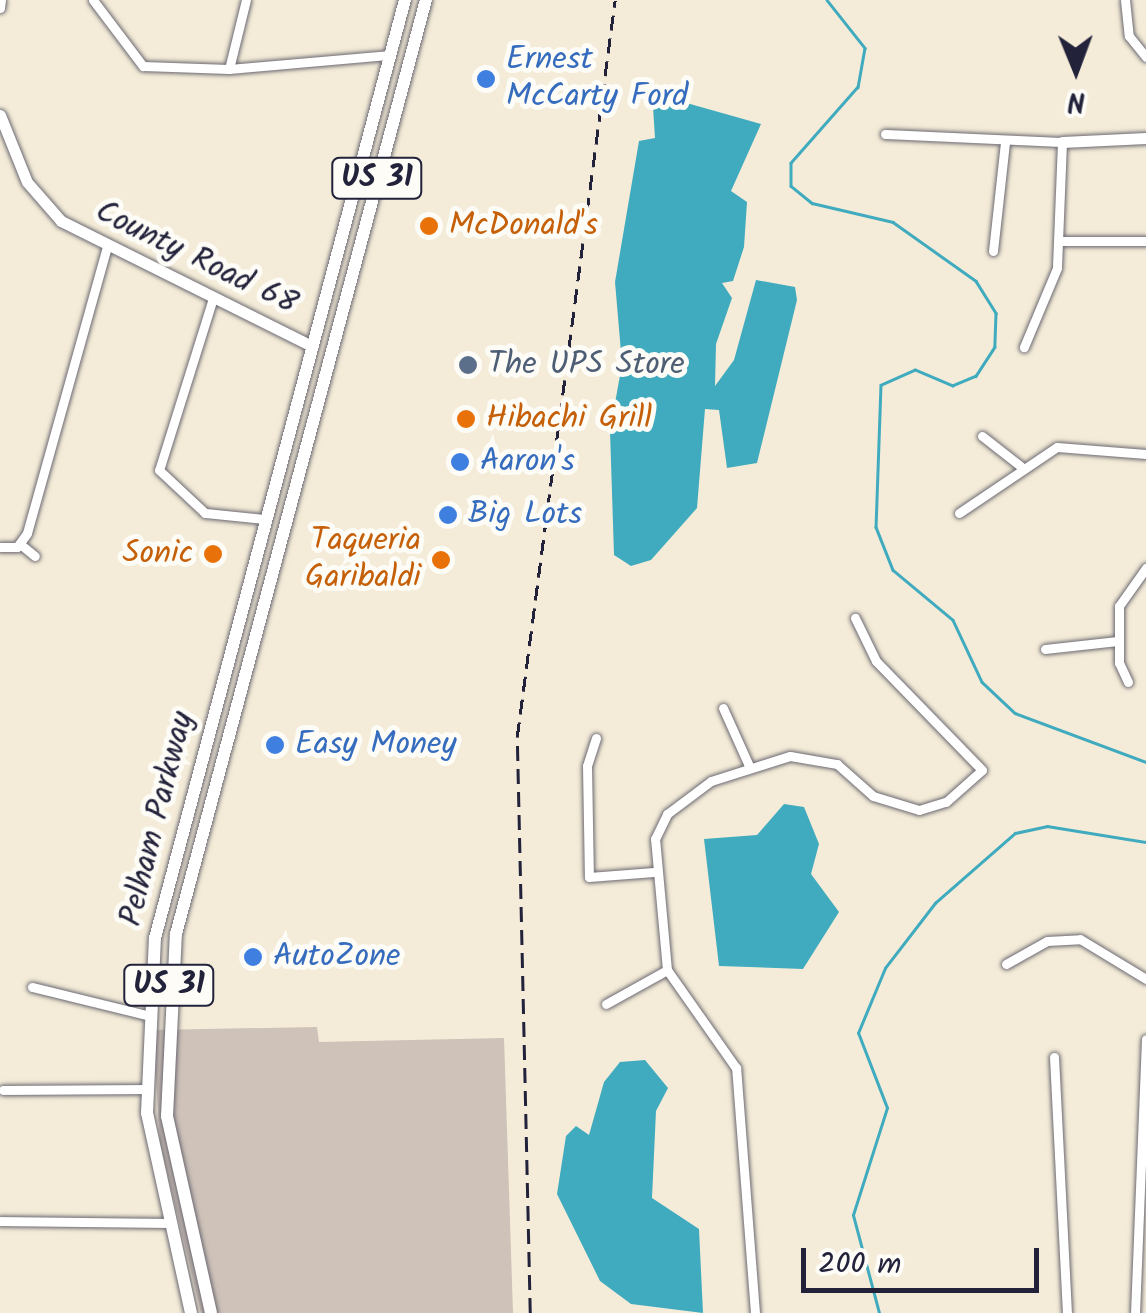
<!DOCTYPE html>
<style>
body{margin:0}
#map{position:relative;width:1146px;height:1313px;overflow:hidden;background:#f4ecd8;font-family:Kalam,sans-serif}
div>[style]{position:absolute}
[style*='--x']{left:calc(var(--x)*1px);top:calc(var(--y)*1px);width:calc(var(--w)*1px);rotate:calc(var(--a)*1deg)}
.industrial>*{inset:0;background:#cec2b9}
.water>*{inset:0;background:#40abbf}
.stream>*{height:2.5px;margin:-1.25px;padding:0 1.25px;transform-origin:1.25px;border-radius:1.25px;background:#40abbf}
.roads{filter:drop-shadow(0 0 2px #6c6972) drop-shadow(0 0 2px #6c6972)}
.street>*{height:9px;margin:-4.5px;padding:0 4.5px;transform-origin:4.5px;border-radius:4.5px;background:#fff}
.secondary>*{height:11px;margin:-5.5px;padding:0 5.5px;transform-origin:5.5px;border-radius:5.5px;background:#fff}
.primary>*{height:12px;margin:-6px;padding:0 6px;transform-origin:6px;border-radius:6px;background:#fff}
.rail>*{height:2.5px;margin-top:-1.25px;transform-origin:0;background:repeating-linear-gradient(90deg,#22223b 0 15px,transparent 0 23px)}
.dots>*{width:28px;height:28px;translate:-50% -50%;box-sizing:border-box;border:5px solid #fdfcf7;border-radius:50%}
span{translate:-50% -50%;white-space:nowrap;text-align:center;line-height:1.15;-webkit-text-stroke:10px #fdfcf7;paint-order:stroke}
.shield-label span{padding:2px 8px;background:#fdfcf7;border:2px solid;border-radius:8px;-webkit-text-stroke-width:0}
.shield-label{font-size:30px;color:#22223b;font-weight:700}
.shop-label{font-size:32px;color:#366cbe}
.left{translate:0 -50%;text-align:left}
.food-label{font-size:32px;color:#c56008}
.right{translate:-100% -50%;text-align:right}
.street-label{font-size:32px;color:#22223b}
.service-label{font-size:32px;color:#4e5e75}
.north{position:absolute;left:1026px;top:20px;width:100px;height:100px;-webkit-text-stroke:8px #fdfcf7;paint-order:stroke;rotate:179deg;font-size:28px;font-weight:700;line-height:40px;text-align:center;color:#22223b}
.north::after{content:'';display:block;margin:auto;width:35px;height:45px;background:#22223b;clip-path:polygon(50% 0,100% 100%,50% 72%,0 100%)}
.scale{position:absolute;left:801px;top:1248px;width:238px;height:45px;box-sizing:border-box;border:5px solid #22223b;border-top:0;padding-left:12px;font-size:30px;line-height:35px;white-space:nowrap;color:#22223b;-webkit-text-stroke:8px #fdfcf7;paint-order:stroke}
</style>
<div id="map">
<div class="industrial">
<i style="clip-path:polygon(317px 1027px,319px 1042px,504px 1038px,513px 1313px,201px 1313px,160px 1142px,153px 1030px)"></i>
</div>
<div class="water">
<i style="clip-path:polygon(676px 100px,761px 124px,731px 191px,747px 202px,744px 247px,733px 281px,722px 283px,732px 298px,716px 344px,715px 386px,734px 360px,756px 280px,795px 287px,797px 300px,757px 463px,727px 468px,719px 410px,705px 409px,697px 508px,651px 560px,631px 566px,614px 555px,610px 431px,622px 364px,615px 282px,639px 141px,655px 138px,653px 107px)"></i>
<i style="clip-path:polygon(784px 804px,804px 807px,819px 844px,811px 874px,839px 912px,803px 969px,719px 966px,704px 839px,757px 835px)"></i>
<i style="clip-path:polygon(645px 1060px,668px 1088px,656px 1111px,652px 1198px,699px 1229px,703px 1313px,631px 1304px,600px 1281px,557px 1194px,566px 1136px,576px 1126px,589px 1135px,604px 1082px,620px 1062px)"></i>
</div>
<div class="stream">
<i style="--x:827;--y:0;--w:61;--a:51.6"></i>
<i style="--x:865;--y:48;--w:40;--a:100"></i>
<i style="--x:858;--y:87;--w:101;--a:131.4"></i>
<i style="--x:791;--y:163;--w:23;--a:90"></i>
<i style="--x:791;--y:186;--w:27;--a:39"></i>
<i style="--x:812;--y:203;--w:83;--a:13.2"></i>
<i style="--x:893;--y:222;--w:102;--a:35.4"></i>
<i style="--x:976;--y:281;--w:38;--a:58"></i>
<i style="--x:996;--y:313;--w:34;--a:92"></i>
<i style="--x:995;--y:347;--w:35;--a:123"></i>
<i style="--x:976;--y:376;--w:25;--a:157"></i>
<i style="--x:953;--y:386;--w:41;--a:-157.2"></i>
<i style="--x:915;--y:370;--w:37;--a:156"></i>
<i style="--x:881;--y:385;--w:142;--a:92"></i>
<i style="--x:876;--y:527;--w:46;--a:68.4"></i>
<i style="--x:893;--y:570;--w:78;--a:39.8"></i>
<i style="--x:953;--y:620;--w:68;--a:64.9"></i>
<i style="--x:982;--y:682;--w:45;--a:43.2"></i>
<i style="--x:1015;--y:713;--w:140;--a:20.5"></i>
<i style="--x:879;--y:1313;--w:101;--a:-104.9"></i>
<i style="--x:853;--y:1215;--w:112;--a:-72.4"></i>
<i style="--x:887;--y:1108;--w:80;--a:-111.1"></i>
<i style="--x:858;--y:1033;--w:70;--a:-67.4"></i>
<i style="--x:885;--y:968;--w:82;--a:-52.4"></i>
<i style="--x:935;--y:903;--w:106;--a:-41.2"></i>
<i style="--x:1015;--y:833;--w:33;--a:-12"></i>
<i style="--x:1047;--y:826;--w:100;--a:9.2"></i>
</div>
<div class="roads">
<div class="street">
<i style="--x:93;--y:0;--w:83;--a:52.9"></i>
<i style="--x:143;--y:66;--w:86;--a:2"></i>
<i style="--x:229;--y:69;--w:162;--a:-5"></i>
<i style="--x:1125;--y:0;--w:36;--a:84"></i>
<i style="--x:1129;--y:36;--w:27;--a:51"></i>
<i style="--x:0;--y:8;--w:8;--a:-83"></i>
<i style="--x:229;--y:69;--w:71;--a:-76.2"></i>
<i style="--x:885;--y:134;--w:177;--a:2.6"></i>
<i style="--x:1062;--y:142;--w:126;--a:92.3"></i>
<i style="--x:1057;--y:268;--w:86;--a:112.7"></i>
<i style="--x:1059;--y:241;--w:87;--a:0"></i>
<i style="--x:993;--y:251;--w:109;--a:-83.7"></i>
<i style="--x:213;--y:298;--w:180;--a:107.4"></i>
<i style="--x:159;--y:470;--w:63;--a:43.1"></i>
<i style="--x:205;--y:513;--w:60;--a:5.7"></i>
<i style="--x:982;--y:436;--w:52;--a:38"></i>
<i style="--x:959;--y:513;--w:118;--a:-34"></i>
<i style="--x:1057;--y:447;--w:89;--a:4.5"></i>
<i style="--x:20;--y:544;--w:19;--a:39"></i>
<i style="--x:0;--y:547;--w:17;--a:0"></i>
<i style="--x:17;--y:547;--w:17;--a:-54"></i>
<i style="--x:27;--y:533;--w:297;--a:-74.4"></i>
<i style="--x:1045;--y:649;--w:73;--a:-6.3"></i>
<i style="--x:1128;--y:682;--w:21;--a:-115"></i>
<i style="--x:1119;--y:663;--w:57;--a:-90"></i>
<i style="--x:1119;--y:606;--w:47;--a:-54.6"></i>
<i style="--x:723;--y:708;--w:66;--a:65.8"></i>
<i style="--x:596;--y:738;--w:29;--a:108"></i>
<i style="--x:587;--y:766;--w:111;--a:89"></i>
<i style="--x:589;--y:877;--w:65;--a:-4.4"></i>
<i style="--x:1006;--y:964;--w:47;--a:-29.3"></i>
<i style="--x:1047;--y:941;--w:33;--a:-3"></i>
<i style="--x:1080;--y:939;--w:77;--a:31.2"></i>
<i style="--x:32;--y:987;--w:117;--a:13.8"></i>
<i style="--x:606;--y:1004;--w:70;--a:-29.1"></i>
<i style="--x:1054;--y:1057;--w:256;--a:87.1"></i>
<i style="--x:3;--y:1090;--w:143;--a:-0.4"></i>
<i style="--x:0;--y:1221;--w:165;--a:0.7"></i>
<i style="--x:755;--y:1313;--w:246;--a:-94.4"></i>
<i style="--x:736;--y:1068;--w:120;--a:-125.1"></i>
<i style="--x:667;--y:970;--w:132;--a:-95.2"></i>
<i style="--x:655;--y:839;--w:28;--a:-64"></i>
<i style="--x:667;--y:814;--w:55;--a:-36.9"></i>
<i style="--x:711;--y:781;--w:83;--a:-17.6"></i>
<i style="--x:790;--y:756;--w:48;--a:9.7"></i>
<i style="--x:837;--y:764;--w:48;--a:41.6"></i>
<i style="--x:873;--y:796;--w:48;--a:16.9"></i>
<i style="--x:919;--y:810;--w:28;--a:-17"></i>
<i style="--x:946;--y:802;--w:48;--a:-41.6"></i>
<i style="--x:982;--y:770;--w:152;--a:-134.2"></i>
<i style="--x:876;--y:661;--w:48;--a:-116"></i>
<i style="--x:1135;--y:1313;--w:274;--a:-87.7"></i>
</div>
<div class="secondary">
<i style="--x:0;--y:115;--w:72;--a:68.1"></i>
<i style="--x:27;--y:182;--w:52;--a:48.9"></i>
<i style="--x:61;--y:221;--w:280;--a:26.5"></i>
<i style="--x:1062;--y:142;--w:84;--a:-2.7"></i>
</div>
<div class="primary">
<i style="--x:191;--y:1313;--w:205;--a:-102.4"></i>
<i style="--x:147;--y:1113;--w:175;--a:-87.4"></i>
<i style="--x:155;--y:938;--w:971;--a:-75.08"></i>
<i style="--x:211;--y:1313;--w:202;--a:-102.6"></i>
<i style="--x:167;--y:1116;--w:182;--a:-87.2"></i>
<i style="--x:176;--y:934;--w:967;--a:-75.02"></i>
</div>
</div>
<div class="rail">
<i style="--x:530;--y:1313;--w:576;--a:-91.29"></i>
<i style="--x:517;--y:737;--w:743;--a:-82.43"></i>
</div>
<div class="dots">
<i style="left:486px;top:79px;background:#3f7fe0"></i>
<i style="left:429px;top:226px;background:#e8710a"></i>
<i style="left:468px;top:365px;background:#5c6f8a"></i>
<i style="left:466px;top:419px;background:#e8710a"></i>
<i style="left:460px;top:462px;background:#3f7fe0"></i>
<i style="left:448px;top:515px;background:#3f7fe0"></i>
<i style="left:213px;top:554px;background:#e8710a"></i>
<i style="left:441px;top:560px;background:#e8710a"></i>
<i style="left:275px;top:745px;background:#3f7fe0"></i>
<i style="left:253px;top:957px;background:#3f7fe0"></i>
</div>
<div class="shield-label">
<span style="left:377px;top:178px">US 31</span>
<span style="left:169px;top:985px">US 31</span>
</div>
<div class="shop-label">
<span class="left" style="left:506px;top:79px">Ernest<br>McCarty Ford</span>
<span class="left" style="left:480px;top:462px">Aaron's</span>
<span class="left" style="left:468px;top:515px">Big Lots</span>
<span class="left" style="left:295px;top:745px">Easy Money</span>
<span class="left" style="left:273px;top:957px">AutoZone</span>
</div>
<div class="food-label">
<span class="left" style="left:449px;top:226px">McDonald's</span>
<span class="left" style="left:486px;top:419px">Hibachi Grill</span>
<span class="right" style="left:421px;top:560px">Taqueria<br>Garibaldi</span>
<span class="right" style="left:193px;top:554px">Sonic</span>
</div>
<div class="street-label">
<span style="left:196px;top:259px;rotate:26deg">County Road 68</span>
<span style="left:158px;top:819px;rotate:-76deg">Pelham Parkway</span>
</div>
<div class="service-label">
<span class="left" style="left:488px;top:365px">The UPS Store</span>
</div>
<div class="north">N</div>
<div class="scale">200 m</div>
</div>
